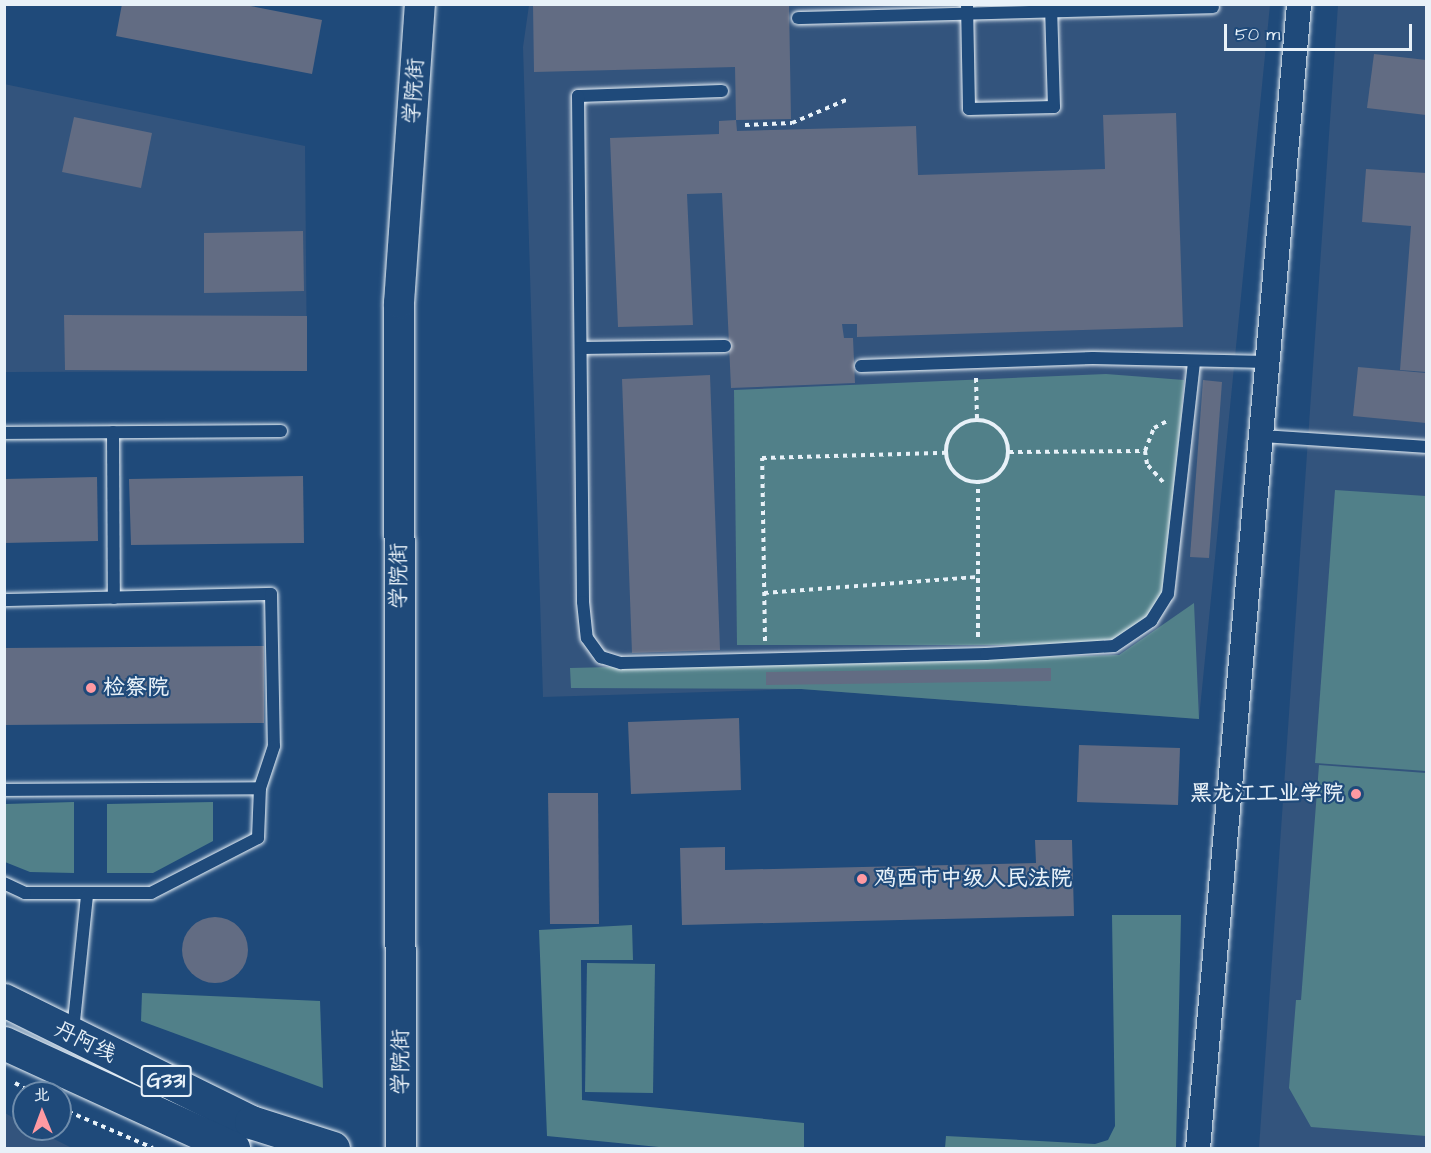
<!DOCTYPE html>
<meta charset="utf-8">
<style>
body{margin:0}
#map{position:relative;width:1431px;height:1153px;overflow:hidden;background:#1f4a7a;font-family:"Architects Daughter","LXGW WenKai TC",sans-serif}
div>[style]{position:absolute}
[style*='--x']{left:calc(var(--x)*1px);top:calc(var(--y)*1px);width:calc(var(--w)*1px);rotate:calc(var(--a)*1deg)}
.built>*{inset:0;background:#33547d}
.green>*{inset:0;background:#518089}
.building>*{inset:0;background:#626c83}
.round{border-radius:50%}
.path>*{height:4px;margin-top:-2px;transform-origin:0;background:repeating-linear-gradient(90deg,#e8f1f8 0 4.5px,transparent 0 9px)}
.path>.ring{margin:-2px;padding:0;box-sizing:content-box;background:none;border:4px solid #e8f1f8;border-radius:50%}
.roads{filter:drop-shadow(0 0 2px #e8f1f8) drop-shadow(0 0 2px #e8f1f8)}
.service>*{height:12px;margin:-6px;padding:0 6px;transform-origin:6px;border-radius:6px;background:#1f4a7a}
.minor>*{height:24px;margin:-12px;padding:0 12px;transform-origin:12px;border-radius:12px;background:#1f4a7a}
.tertiary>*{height:30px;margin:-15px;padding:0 15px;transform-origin:15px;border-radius:15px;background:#1f4a7a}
.trunk>*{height:33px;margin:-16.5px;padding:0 16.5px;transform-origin:16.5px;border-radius:16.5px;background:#1f4a7a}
.dots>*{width:16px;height:16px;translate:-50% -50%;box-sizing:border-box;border:3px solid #1f4a7a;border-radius:50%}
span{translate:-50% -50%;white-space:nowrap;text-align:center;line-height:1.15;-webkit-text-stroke:4.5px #1f4a7a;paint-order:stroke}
.shield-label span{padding:2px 4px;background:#1f4a7a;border:2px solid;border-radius:4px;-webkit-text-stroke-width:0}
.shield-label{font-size:21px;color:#e8f1f8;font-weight:700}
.street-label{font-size:22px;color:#e8f1f8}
.poi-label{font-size:22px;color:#e8f1f8;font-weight:700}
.left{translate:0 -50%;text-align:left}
.right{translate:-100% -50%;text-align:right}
.frame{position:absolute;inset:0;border:6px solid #e8f1f8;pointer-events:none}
.north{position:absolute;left:12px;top:1081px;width:60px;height:60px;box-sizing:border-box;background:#1f4a7a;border:2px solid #6f8dac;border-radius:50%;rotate:359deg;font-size:16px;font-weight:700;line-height:24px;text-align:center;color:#e8f1f8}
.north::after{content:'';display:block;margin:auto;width:21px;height:27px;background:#ff9aa2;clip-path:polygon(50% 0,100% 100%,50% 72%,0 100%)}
.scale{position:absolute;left:1224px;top:24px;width:188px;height:27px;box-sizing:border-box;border:3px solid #e8f1f8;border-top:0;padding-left:8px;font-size:18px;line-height:21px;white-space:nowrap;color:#e8f1f8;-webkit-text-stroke:4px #1f4a7a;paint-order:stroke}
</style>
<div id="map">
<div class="built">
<i style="clip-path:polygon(529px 5px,1270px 5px,1199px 719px,801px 689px,543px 697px,523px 47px)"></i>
<i style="clip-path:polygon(1338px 5px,1426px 5px,1426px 1148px,1259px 1148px)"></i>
<i style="clip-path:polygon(4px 84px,305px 146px,307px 371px,5px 372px)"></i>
<i style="clip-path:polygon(5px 1113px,24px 1124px,24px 1129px,34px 1129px,72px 1148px,5px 1148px)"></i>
</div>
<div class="green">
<i style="clip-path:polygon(1106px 374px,1184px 380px,1168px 585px,1146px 618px,1114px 639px,1071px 645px,737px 645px,734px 390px)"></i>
<i style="clip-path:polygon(1335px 490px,1426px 496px,1426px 771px,1315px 763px)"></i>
<i style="clip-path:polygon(1194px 603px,1199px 719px,801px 689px,571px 688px,570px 668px,1119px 655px)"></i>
<i style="clip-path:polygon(1319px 765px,1426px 773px,1426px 1136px,1311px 1127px,1289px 1088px,1296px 1000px,1301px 1000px)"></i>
<i style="clip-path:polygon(74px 802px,74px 873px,30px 872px,5px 862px,5px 804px)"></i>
<i style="clip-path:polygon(213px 802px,213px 841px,153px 873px,107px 873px,107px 804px)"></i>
<i style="clip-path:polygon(1112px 915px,1181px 915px,1176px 1148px,945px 1148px,946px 1136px,1095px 1144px,1108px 1140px,1115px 1126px)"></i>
<i style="clip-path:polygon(632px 925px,633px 960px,581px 960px,582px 1100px,804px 1123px,804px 1148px,669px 1148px,547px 1136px,539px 930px)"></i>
<i style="clip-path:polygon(587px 963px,655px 964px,653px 1093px,585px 1092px)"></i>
<i style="clip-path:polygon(142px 993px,320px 1001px,323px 1088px,141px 1021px)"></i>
</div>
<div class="building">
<i style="clip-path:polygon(122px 4px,240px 4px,322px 20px,312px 74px,116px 36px)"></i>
<i style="clip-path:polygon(789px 4px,791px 119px,736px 120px,735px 67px,534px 72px,533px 5px)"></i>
<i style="clip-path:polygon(1374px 54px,1426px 60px,1426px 115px,1367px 108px)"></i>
<i style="clip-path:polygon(1176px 113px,1183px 327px,857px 337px,857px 324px,842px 324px,844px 338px,853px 338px,855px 383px,731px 388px,722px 193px,687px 194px,693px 325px,618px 327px,610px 138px,719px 134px,719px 121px,736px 120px,737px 131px,916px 126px,918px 175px,1105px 169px,1103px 115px)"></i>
<i style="clip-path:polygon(74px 117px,152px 133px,141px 188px,62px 172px)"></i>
<i style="clip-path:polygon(1366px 169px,1426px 173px,1426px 372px,1400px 370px,1411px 226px,1362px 222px)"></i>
<i style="clip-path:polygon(303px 231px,304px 291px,204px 293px,204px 233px)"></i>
<i style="clip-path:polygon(64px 315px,307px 316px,307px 371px,65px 370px)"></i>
<i style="clip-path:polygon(1358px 367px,1426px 373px,1426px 423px,1353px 416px)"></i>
<i style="clip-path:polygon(710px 375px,720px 650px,632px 653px,622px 379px)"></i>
<i style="clip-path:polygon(1203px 380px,1222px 382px,1209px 558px,1190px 557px)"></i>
<i style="clip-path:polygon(303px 476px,304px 543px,131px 545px,129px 479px)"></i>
<i style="clip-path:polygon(97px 477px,98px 541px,4px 543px,4px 479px)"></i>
<i style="clip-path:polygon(264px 646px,264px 723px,4px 725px,4px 648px)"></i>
<i style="clip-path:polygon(1051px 668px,1051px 681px,766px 685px,766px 672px)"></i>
<i style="clip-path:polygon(739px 718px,741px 790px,631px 794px,628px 722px)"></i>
<i style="clip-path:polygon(1079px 745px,1180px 748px,1178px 805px,1077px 802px)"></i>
<i style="clip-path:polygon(548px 793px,598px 793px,599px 924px,550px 924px)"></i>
<i style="clip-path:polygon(1035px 840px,1072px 840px,1074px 916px,682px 925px,680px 848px,725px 847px,725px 870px,1036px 863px)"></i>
<i class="round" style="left:182px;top:917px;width:66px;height:66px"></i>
</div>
<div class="path">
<i style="--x:745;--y:125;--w:47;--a:-2.4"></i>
<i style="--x:792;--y:123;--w:59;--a:-23.1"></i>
<i style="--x:976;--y:378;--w:42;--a:88.6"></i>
<i class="ring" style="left:946px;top:420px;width:58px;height:58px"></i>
<i style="--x:1009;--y:452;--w:136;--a:-0.4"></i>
<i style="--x:1163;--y:482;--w:24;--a:-132"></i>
<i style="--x:1147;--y:464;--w:13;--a:-99"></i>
<i style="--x:1145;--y:451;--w:25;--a:-69"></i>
<i style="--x:1154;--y:428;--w:17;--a:-28"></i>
<i style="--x:764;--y:593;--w:215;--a:-4.3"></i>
<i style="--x:978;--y:637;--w:155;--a:-90"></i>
<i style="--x:765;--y:641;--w:183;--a:-90.9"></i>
<i style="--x:762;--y:458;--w:184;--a:-1.6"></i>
<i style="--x:15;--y:1083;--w:21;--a:29"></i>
<i style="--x:60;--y:1108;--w:101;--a:23.3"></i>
</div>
<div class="roads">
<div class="service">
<i style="--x:967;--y:4;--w:105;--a:88.9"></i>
<i style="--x:969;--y:109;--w:85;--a:-1.3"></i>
<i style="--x:1054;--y:107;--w:103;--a:-91.7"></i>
<i style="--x:798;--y:18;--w:415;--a:-1.5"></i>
<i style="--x:722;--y:91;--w:144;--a:178"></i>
<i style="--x:578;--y:96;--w:506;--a:89.43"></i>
<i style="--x:583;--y:602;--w:36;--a:84"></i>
<i style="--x:587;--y:638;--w:24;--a:54"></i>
<i style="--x:601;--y:657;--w:21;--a:17"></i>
<i style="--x:621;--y:663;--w:365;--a:-1.4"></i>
<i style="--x:986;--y:654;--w:128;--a:-3.6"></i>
<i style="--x:1114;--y:646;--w:45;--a:-34"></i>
<i style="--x:1151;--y:621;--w:32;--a:-58"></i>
<i style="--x:1168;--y:594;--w:233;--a:-83.6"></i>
<i style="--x:581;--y:348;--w:144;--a:-0.8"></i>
<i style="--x:861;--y:366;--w:232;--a:-2"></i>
<i style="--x:1093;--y:358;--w:174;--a:1.3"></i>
<i style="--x:113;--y:432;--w:166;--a:89.7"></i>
<i style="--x:4;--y:433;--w:277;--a:-0.4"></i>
<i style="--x:1261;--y:436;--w:165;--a:3.8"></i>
<i style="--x:4;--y:600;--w:267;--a:-1.3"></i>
<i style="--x:271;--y:594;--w:152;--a:88.9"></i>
<i style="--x:274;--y:746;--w:44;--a:108.4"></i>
<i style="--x:4;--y:790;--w:256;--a:-0.4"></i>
<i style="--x:260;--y:788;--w:50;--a:92.3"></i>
<i style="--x:258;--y:838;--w:120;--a:152.8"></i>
<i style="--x:151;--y:893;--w:126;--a:180"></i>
<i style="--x:25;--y:893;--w:23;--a:-155"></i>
<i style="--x:73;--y:1031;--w:136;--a:-84.1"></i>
</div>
<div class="minor">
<i style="--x:1198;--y:1148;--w:1148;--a:-84.95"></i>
</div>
<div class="tertiary">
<i style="--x:401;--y:1148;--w:845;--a:-90.14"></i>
<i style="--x:399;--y:303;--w:300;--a:-86"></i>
</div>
<div class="trunk">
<i style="--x:4;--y:1000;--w:275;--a:26.3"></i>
<i style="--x:251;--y:1122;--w:86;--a:17.6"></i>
<i style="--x:4;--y:1043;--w:252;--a:24.6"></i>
</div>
</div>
<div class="dots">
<i style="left:91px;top:688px;background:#ff9aa2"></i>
<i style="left:1356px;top:794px;background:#ff9aa2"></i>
<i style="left:862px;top:879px;background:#ff9aa2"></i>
</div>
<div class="shield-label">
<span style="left:166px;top:1081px">G331</span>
</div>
<div class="street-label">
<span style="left:414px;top:91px;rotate:-86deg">学院街</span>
<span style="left:399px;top:576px;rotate:-90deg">学院街</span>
<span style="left:85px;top:1042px;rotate:26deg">丹阿线</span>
<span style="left:401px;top:1062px;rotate:-90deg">学院街</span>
</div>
<div class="poi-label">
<span class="left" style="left:103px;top:688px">检察院</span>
<span class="right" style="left:1344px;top:794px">黑龙江工业学院</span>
<span class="left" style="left:874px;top:879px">鸡西市中级人民法院</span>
</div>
<div class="frame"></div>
<div class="north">北</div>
<div class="scale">50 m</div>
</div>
